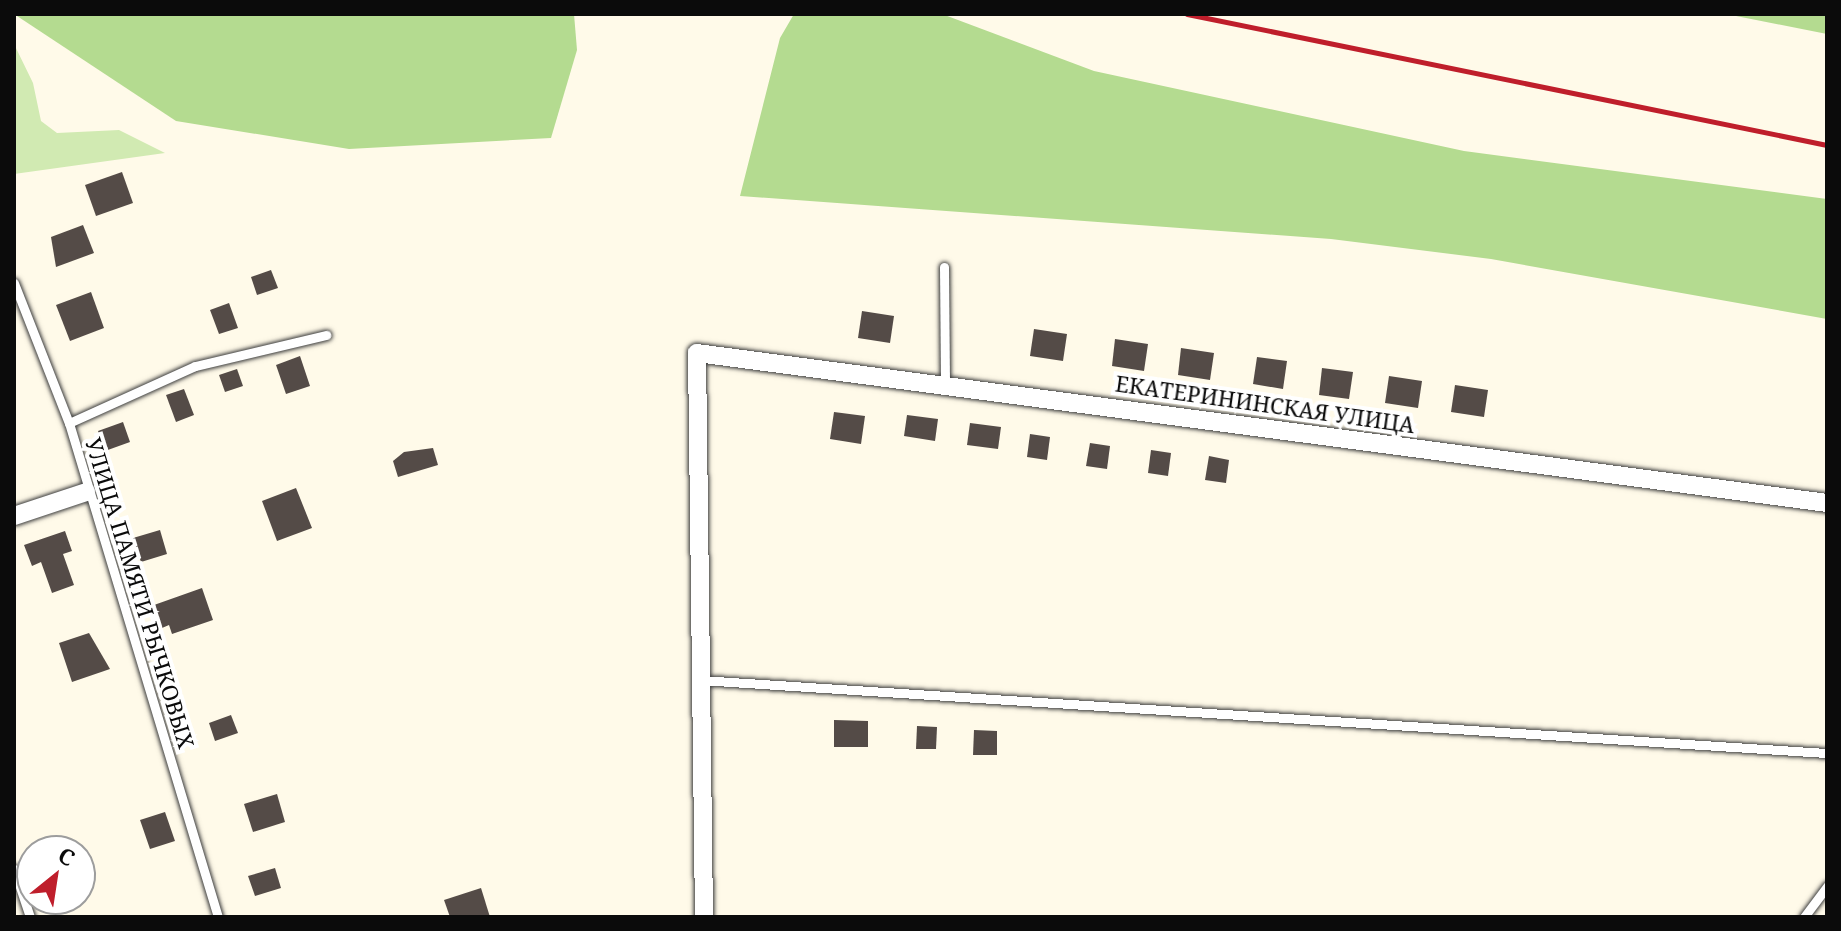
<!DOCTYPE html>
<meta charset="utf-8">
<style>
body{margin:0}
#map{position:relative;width:1841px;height:931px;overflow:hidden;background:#fffae9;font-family:"Noto Serif",serif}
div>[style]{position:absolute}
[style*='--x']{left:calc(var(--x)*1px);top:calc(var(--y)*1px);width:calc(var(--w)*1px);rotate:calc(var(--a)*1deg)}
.green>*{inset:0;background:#d1eab2}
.forest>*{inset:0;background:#b4db90}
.building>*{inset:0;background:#544b47}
.roads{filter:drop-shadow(0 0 2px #3e3e3e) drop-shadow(0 0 2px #3e3e3e)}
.service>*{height:9px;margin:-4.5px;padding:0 4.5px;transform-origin:4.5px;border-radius:4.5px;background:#fff}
.minor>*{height:18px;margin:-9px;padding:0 9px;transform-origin:9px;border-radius:9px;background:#fff}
.rail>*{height:5px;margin:-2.5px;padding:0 2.5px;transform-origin:2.5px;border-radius:2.5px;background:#bf1e2b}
span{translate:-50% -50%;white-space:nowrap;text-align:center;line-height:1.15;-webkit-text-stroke:8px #fff;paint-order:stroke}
.street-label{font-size:22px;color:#0b0b0b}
.frame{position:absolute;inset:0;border:16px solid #0b0b0b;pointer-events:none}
.north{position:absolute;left:16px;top:835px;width:80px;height:80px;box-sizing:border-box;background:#fff;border:2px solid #9d9d9d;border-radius:50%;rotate:30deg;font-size:22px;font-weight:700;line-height:32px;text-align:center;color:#0b0b0b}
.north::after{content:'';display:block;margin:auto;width:28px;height:36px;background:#bf1e2b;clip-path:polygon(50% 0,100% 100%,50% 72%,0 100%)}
</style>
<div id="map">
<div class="green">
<i style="clip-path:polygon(14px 44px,33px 83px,41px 121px,57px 133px,119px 130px,165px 153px,14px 174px)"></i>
</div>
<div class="forest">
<i style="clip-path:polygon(14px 14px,574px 14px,577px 50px,551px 138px,349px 149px,176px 121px)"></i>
<i style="clip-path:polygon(794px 14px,942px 14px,1094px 71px,1464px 151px,1827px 199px,1827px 319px,1491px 259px,1331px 239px,740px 196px,780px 38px)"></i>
<i style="clip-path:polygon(1726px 14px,1827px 14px,1827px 34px)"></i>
</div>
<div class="building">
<i style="clip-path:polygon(122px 172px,133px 203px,96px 216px,85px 185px)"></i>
<i style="clip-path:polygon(83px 225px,94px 253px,56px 267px,51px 237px)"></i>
<i style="clip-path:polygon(271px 270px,278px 288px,257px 295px,251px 277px)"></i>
<i style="clip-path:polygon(91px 292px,104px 328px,70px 341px,56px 305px)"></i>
<i style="clip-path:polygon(229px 303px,238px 328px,219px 334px,210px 310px)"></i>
<i style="clip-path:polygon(862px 311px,894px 316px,890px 343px,858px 338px)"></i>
<i style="clip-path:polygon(1034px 329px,1067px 334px,1063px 361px,1030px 356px)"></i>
<i style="clip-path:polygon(1115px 339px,1148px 344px,1144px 371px,1112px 366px)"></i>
<i style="clip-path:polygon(1181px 348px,1214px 353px,1210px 380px,1178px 375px)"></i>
<i style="clip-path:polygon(300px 356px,310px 386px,286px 394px,276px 365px)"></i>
<i style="clip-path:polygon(1257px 357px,1287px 361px,1283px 389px,1253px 384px)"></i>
<i style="clip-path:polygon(1322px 368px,1353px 372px,1349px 399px,1319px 395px)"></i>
<i style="clip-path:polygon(237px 369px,243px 386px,225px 392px,219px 375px)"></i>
<i style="clip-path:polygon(1389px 376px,1422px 381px,1418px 408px,1385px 403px)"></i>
<i style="clip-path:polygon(1455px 385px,1488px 390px,1484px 417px,1451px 412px)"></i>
<i style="clip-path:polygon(184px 389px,194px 415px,176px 422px,166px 395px)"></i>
<i style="clip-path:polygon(834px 412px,865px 416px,861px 444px,830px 439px)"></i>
<i style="clip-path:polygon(907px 415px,938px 419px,935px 441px,904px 436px)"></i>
<i style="clip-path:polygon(123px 422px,130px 442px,105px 451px,98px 431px)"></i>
<i style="clip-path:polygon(970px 423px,1001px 427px,998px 449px,967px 445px)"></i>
<i style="clip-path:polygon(1030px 434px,1050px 437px,1047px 460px,1027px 457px)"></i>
<i style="clip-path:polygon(1090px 443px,1110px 446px,1107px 469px,1086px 466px)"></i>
<i style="clip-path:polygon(433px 448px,438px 465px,398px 477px,393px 461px,404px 452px)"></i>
<i style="clip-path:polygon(1151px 450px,1171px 453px,1168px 476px,1148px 473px)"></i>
<i style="clip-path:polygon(1209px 456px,1229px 460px,1226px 483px,1205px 480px)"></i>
<i style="clip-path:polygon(296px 488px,312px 528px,277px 541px,262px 501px)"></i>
<i style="clip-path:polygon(160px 530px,167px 554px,141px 562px,133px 538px)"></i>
<i style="clip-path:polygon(65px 531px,72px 551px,63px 554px,74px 585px,52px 593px,41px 562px,32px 566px,24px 545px)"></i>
<i style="clip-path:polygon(202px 588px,213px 620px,172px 634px,169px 625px,162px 628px,154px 605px)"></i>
<i style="clip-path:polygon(89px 633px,110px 669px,72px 682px,59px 643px)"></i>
<i style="clip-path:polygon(231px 715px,238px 733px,215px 741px,209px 723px)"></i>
<i style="clip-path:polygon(834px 720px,868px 721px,868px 747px,834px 747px)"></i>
<i style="clip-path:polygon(917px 726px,937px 727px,936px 749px,916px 749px)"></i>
<i style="clip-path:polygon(974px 730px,997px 731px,997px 755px,973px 755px)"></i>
<i style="clip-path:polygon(277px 794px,285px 822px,253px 832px,244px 804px)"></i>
<i style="clip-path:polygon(165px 812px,175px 841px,150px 849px,140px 820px)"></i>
<i style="clip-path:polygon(275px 868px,281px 888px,255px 896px,248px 876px)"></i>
<i style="clip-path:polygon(481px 888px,490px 917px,450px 917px,444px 900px)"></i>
</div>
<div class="roads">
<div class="service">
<i style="--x:944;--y:267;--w:119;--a:89.5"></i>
<i style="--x:14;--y:283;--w:150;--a:68.6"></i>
<i style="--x:69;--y:423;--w:516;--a:73.22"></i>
<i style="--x:69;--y:423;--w:138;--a:-24.3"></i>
<i style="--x:195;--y:366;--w:135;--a:-13.3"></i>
<i style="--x:700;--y:680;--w:1129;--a:3.71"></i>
<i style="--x:14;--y:869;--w:51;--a:71.6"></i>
<i style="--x:1804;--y:917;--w:39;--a:-53"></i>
</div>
<div class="minor">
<i style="--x:14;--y:516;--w:76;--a:-18.4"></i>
<i style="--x:704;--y:917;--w:564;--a:-90.71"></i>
<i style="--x:697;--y:353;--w:1140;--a:7.56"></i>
</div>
</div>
<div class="rail">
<i style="--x:1187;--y:14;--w:653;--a:11.57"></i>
</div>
<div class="street-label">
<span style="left:1265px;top:404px;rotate:8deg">ЕКАТЕРИНИНСКАЯ УЛИЦА</span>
<span style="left:140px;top:593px;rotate:73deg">УЛИЦА ПАМЯТИ РЫЧКОВЫХ</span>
</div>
<div class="frame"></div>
<div class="north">С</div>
</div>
